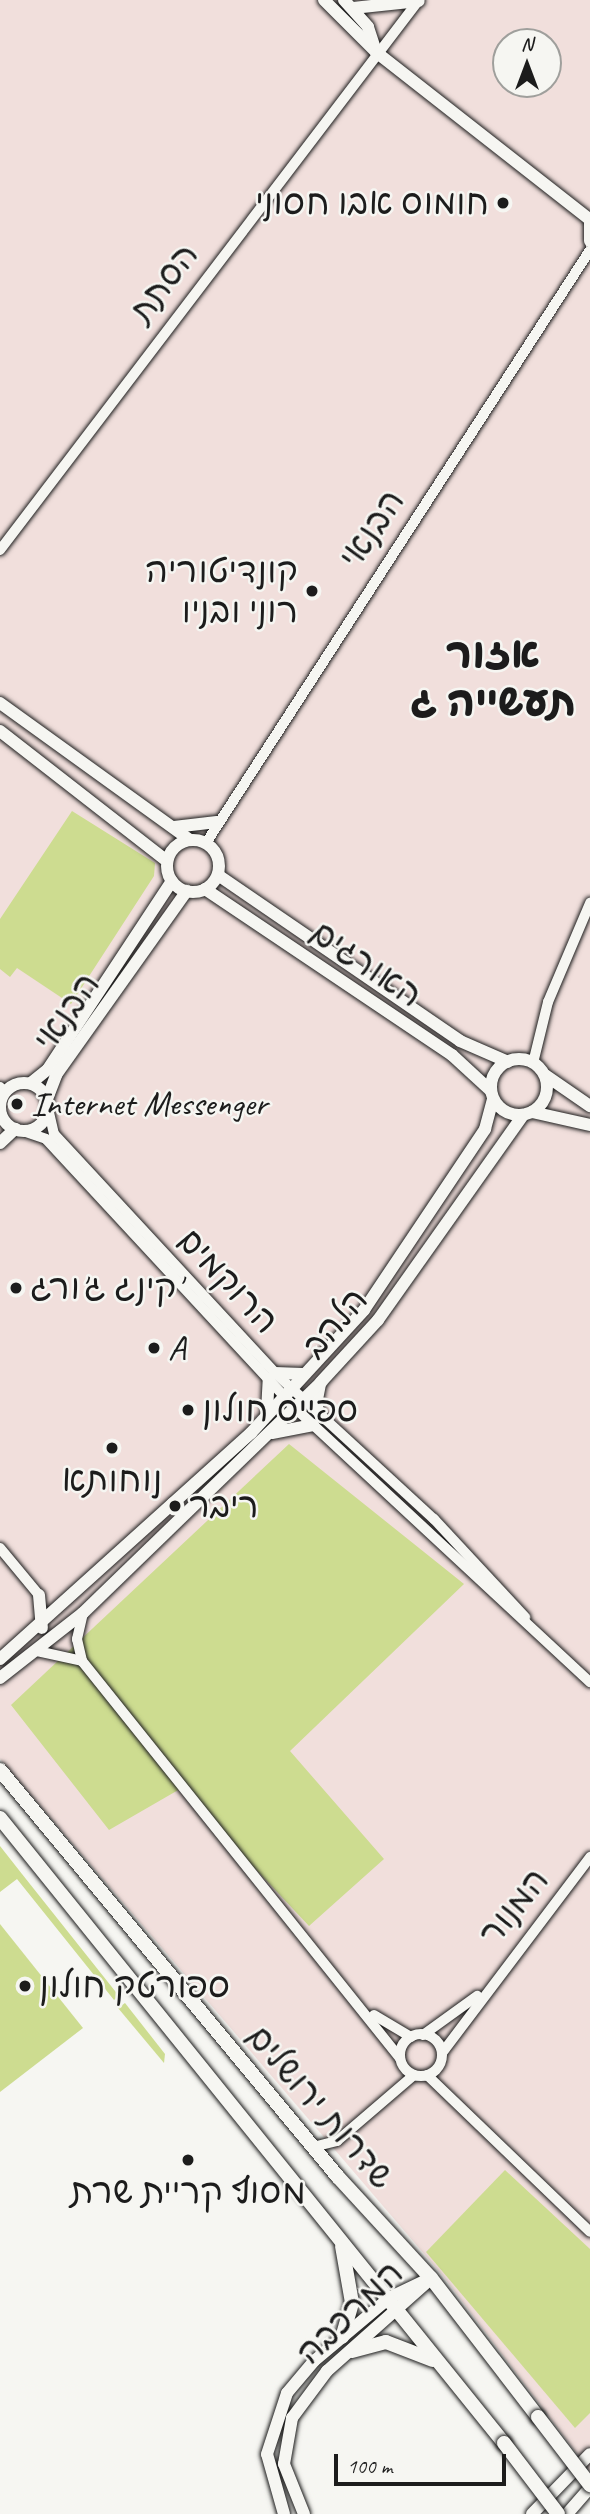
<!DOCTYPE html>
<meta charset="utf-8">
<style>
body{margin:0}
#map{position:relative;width:590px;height:2514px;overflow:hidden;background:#f6f6f2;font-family:Caveat,"Playpen Sans Hebrew",sans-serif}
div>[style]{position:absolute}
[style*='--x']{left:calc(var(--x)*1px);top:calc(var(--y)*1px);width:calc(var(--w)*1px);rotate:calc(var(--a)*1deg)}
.built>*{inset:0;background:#f1dfdc}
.green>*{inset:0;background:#cddc90}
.roads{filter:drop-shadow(0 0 2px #1c1c1c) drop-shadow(0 0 2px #1c1c1c)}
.minor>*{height:10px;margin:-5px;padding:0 5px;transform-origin:5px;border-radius:5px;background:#f6f6f2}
.minor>.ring{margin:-5px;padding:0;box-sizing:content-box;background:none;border:10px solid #f6f6f2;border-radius:50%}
.tertiary>*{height:12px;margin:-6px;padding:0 6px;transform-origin:6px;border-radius:6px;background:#f6f6f2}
.tertiary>.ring{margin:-6px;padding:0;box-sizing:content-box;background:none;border:12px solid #f6f6f2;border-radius:50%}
.secondary>*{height:14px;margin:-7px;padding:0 7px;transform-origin:7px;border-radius:7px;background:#f6f6f2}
.bridges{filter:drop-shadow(0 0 2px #1c1c1c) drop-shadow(0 0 2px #1c1c1c)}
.secondary-bridge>*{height:14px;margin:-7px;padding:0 7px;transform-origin:7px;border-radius:7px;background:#f6f6f2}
.dots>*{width:19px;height:19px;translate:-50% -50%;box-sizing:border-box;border:4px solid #f6f6f2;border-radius:50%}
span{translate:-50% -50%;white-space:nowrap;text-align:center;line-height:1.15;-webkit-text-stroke:5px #f6f6f2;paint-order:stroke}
.poi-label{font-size:35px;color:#1c1c1c}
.right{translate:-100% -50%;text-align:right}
.left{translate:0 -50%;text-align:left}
.street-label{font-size:35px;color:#1c1c1c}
.district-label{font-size:42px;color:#1c1c1c;font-weight:700}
.north{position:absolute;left:492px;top:28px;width:70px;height:70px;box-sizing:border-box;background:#f6f6f2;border:2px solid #9f9f9c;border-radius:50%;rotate:0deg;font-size:19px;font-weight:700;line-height:28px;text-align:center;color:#1c1c1c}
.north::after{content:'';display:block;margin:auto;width:24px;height:32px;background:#1c1c1c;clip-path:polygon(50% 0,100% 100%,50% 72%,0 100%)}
.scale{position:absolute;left:334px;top:2454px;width:172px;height:32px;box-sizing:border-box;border:4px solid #1c1c1c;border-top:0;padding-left:9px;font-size:21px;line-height:24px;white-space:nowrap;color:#1c1c1c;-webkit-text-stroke:5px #f6f6f2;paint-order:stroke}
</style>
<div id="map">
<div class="built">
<i style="clip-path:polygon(evenodd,0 0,590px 0,590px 2471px,443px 2276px,0 1759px,0 0,506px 42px,548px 42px,548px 84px,506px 84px,506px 42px)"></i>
</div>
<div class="green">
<i style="clip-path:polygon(72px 811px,155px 863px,154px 876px,71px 1004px,17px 968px,10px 977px,0 969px,0 919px)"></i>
<i style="clip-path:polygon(289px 1444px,464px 1584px,290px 1751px,384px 1859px,309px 1926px,180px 1789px,109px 1830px,11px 1705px)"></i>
<i style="clip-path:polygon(0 1846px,22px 1874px,119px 1996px,114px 2000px,17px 1879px,0 1892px)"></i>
<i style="clip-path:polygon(0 1924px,83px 2028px,0 2092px)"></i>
<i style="clip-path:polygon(125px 2003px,165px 2054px,164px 2063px,118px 2008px)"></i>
<i style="clip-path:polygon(505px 2170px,590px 2249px,590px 2413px,575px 2428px,426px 2252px)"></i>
</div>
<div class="roads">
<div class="minor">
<i style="--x:0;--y:550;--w:691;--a:-52.7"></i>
<i style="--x:206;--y:843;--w:706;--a:-57.07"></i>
<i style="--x:533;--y:1063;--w:63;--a:-76.2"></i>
<i style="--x:548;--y:1002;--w:108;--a:-67"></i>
<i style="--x:0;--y:1087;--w:7;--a:45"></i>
<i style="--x:48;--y:1108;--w:27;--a:77"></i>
<i style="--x:54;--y:1134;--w:326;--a:47.2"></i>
<i style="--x:275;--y:1373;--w:216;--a:42.6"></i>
<i style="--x:434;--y:1519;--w:134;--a:47.1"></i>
<i style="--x:23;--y:1131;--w:24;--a:19"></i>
<i style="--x:46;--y:1139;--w:367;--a:47.2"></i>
<i style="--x:295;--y:1408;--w:403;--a:42.9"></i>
<i style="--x:0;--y:1548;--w:61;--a:50.3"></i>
<i style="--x:83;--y:1613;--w:27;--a:103"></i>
<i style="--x:77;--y:1639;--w:23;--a:77"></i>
<i style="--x:82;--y:1661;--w:509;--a:51.31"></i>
<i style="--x:37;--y:1651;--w:46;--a:12.5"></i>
<i style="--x:374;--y:2015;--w:43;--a:30.7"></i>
<i class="ring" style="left:400px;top:2034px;width:32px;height:32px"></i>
<i style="--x:423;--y:2035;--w:67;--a:-35.8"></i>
<i style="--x:442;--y:2053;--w:246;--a:-52.9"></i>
<i style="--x:427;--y:2075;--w:226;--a:43.9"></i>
<i style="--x:313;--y:2147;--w:25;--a:-14"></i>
<i style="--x:337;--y:2141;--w:101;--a:-40.6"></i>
</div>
<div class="tertiary">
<i style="--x:324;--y:0;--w:74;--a:45"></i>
<i style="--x:376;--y:52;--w:272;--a:38.1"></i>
<i style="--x:344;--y:0;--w:36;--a:48"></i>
<i style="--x:368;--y:27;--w:19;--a:72"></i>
<i style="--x:353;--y:8;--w:66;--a:-6.1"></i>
<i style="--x:590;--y:222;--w:19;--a:90"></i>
<i style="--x:0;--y:703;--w:234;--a:35.8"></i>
<i style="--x:0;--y:731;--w:212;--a:37.9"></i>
<i style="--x:174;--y:827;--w:43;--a:-6.6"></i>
<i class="ring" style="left:167px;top:840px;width:40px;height:40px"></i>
<i style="--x:218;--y:875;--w:293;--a:34.4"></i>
<i style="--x:460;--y:1041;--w:52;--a:23.6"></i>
<i style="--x:205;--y:889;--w:298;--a:33.9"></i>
<i style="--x:452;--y:1055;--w:53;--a:42.7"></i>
<i class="ring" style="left:491px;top:1059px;width:44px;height:44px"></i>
<i style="--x:545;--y:1075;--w:55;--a:34.6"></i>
<i style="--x:31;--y:1083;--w:22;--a:-39"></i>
<i style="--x:48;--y:1069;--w:225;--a:-56.6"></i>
<i class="ring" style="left:0;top:1083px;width:36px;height:36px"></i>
<i style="--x:47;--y:1099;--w:26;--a:-69"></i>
<i style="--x:56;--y:1075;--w:226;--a:-54.6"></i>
<i style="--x:532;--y:1112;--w:59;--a:12.6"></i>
<i style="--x:0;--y:1143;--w:21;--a:-43"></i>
<i style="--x:275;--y:1373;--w:28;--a:2"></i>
<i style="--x:320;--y:1384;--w:21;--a:101"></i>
<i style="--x:316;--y:1405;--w:13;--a:67"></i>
<i style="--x:267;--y:1412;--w:33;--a:-87"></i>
<i style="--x:272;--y:1433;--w:42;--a:-11"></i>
<i style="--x:39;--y:1595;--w:33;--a:85"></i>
<i style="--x:0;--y:1659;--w:338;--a:-42"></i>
<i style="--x:251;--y:1433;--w:167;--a:-47.4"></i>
<i style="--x:364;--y:1310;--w:218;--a:-56.2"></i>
<i style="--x:485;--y:1129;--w:31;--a:-75"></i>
<i style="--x:0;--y:1678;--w:105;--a:-38.1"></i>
<i style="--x:83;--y:1613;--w:332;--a:-44.1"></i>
<i style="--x:321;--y:1382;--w:84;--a:-47.4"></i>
<i style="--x:378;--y:1320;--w:251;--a:-54.7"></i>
<i style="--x:284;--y:2514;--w:62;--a:-105.8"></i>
<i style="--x:267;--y:2454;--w:64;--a:-71.8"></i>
<i style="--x:287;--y:2393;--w:42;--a:-49.8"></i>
<i style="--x:314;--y:2361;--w:98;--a:-40"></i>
<i style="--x:389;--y:2298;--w:47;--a:-25.5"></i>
<i style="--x:304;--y:2514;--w:54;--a:-111.8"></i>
<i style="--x:284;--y:2464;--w:47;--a:-80.1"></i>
<i style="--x:292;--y:2418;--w:59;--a:-53.3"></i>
<i style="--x:327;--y:2371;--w:132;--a:-41.6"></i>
<i style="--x:532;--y:2514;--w:83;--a:-46"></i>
<i style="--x:567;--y:2514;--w:35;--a:-49"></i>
</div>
<div class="secondary">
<i style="--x:0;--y:1770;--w:529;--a:50.29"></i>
<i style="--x:338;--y:2177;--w:137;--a:47.4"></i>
<i style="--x:431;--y:2278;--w:175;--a:52.4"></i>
<i style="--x:0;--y:1818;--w:803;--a:51.12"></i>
<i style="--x:342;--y:2246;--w:58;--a:80"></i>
<i style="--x:352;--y:2303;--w:35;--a:106"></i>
<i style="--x:352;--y:2351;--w:35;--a:-15"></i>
<i style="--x:386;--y:2342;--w:50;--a:21"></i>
</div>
</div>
<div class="bridges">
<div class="secondary-bridge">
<i style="--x:538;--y:2417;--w:86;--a:52.6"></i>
<i style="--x:504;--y:2443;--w:89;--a:52.7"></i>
</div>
</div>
<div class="dots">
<i style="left:503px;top:203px;background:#1c1c1c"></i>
<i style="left:312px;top:591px;background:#1c1c1c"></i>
<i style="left:17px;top:1104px;background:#1c1c1c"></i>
<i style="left:16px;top:1288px;background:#1c1c1c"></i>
<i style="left:154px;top:1348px;background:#1c1c1c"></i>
<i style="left:188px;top:1410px;background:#1c1c1c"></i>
<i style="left:112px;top:1448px;background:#1c1c1c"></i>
<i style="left:175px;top:1506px;background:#1c1c1c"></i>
<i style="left:25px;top:1986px;background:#1c1c1c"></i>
<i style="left:188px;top:2160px;background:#1c1c1c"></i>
</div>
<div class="poi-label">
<span class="right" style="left:489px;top:203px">חומוס אבו חסוני</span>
<span class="right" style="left:298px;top:591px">קונדיטוריה<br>רוני ובניו</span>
<span class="left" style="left:31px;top:1104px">Internet Messenger</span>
<span class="left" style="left:30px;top:1288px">קינג ג'ורג'</span>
<span class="left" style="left:168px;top:1348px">A</span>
<span class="left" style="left:202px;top:1410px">ספייס חולון</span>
<span style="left:112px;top:1480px">נוחותא</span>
<span class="left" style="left:189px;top:1506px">ריבר</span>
<span class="left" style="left:39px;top:1986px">ספורטק חולון</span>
<span style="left:188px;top:2192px">מסוף קריית שרת</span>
</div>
<div class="street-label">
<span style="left:164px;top:283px;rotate:-53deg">הסתת</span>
<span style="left:372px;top:529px;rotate:-56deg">הבנאי</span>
<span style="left:366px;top:964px;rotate:34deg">האורגים</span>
<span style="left:67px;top:1012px;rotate:-55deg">הבנאי</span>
<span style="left:228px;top:1281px;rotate:47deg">הרוקמים</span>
<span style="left:335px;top:1323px;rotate:-49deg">הלהב</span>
<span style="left:514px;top:1907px;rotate:-51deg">המנור</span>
<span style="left:320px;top:2107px;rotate:49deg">שדרות ירושלים</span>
<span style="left:350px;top:2313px;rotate:-44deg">המרכבה</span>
</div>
<div class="district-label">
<span style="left:493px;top:678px">אזור<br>תעשייה ג</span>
</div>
<div class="north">N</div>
<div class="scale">100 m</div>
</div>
